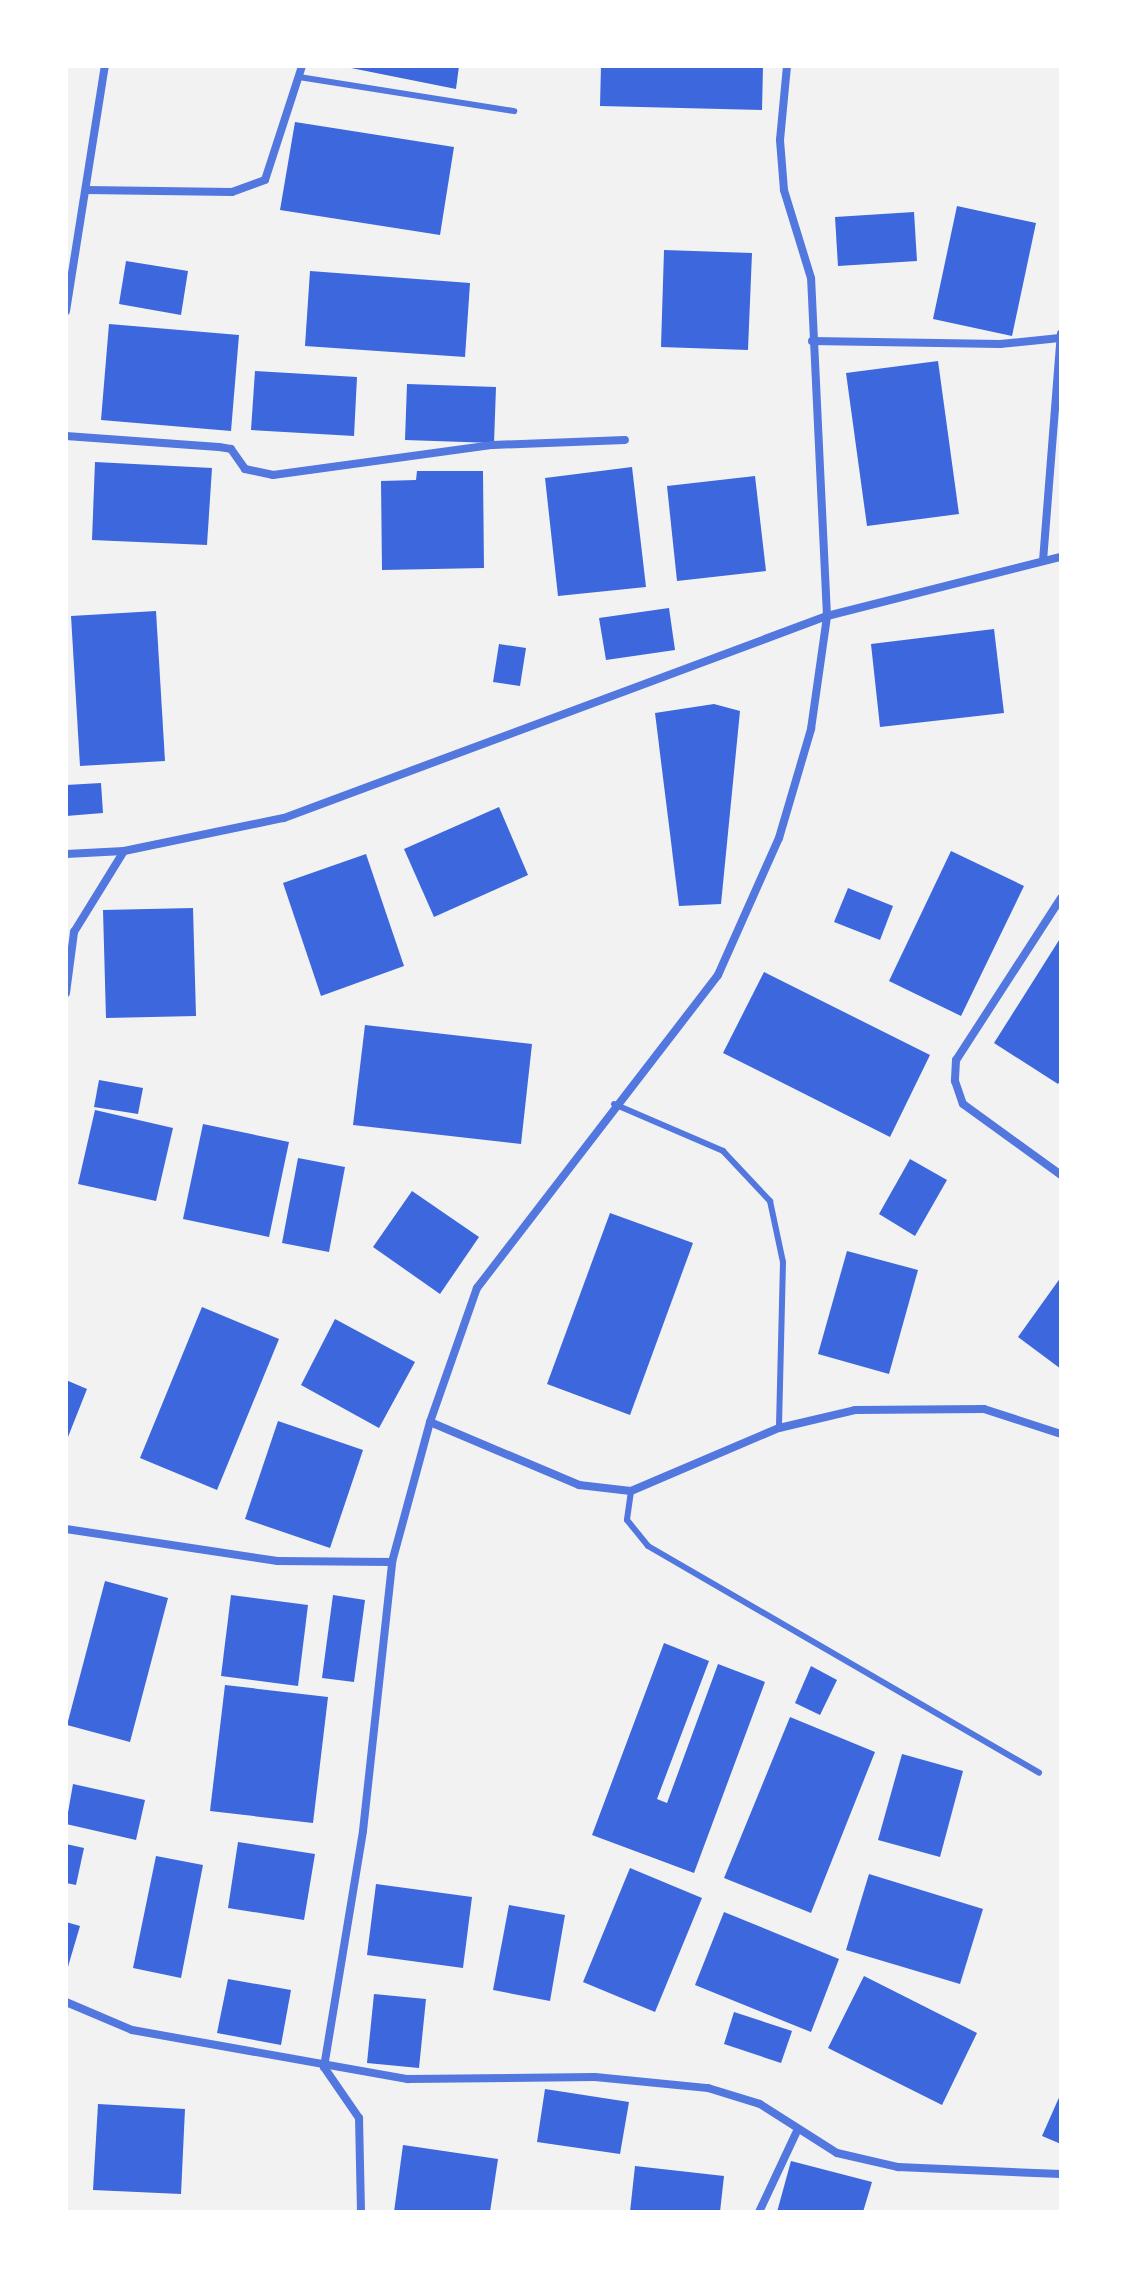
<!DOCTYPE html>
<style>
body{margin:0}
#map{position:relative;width:1127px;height:2278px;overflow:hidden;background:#f2f2f2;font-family:"DejaVu Sans",sans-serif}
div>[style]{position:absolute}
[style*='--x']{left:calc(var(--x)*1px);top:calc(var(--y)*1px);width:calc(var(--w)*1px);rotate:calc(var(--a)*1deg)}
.building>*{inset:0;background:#3d67dc}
.service>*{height:6px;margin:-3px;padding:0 3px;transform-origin:3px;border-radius:3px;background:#5277de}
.minor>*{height:8px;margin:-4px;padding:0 4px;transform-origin:4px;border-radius:4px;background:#5277de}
span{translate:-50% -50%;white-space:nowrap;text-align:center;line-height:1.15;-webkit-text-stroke:6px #fff;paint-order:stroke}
.frame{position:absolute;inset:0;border:68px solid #fff;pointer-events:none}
</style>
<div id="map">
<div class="building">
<i style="clip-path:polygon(341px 66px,459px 66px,456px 89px)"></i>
<i style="clip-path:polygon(601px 66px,763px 66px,762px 110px,600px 106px)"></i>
<i style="clip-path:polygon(295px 122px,454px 147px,440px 235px,280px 210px)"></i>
<i style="clip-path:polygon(957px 206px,1036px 223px,1012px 336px,933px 319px)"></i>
<i style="clip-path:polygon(914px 212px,917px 261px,838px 266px,835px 217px)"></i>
<i style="clip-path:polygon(664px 250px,752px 253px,748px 350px,661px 347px)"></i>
<i style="clip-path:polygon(126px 261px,188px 271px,181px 315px,119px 304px)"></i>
<i style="clip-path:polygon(310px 271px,470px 283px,465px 357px,305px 346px)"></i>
<i style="clip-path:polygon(109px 324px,239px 335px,231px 431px,101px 420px)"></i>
<i style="clip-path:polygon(938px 361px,959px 514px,867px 526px,846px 373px)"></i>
<i style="clip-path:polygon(255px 371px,357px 377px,354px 436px,251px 430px)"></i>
<i style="clip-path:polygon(407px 384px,496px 387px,494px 443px,405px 440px)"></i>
<i style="clip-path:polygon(95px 462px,212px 468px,207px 545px,92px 540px)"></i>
<i style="clip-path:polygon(632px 467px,646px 587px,558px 596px,545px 478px)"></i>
<i style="clip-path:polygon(417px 471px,483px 471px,484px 568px,382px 570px,381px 481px,416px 480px)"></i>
<i style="clip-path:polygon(755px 476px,766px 571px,677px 581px,667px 486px)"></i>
<i style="clip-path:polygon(669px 608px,675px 650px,606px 660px,599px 618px)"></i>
<i style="clip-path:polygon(156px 611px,165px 761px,80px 766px,71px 616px)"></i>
<i style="clip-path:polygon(994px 629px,1004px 713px,880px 727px,871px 644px)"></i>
<i style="clip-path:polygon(499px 644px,526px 648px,520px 686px,493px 682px)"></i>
<i style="clip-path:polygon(714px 704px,740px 711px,721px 904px,679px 906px,655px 713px)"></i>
<i style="clip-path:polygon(101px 783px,103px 813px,66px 816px,66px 785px)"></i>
<i style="clip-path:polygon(499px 807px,528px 875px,434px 917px,404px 849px)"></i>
<i style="clip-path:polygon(951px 851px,1024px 886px,961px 1016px,889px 981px)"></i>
<i style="clip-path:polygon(366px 854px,404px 966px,321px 996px,283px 883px)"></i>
<i style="clip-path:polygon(848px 888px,893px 906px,880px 940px,834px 922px)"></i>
<i style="clip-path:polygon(193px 908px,196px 1016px,106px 1018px,103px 910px)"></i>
<i style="clip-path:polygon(1061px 937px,1061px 1079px,1058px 1084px,994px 1043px)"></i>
<i style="clip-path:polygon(764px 972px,930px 1055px,890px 1137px,723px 1053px)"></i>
<i style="clip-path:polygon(365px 1025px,532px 1044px,521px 1144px,353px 1125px)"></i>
<i style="clip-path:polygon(99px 1080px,143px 1088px,138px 1114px,94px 1107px)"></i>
<i style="clip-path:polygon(95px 1110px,173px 1128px,156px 1201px,78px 1184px)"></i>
<i style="clip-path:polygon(203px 1124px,289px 1142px,269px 1237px,183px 1219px)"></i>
<i style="clip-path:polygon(298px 1158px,345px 1167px,329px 1252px,282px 1243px)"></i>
<i style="clip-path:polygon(910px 1159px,947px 1180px,915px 1236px,879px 1214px)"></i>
<i style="clip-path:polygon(412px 1191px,479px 1237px,440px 1294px,373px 1247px)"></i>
<i style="clip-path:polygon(610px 1213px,693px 1243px,630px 1415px,547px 1384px)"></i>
<i style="clip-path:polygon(847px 1251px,918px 1270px,889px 1374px,818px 1354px)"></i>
<i style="clip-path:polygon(1061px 1277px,1061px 1369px,1018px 1337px)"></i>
<i style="clip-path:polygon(202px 1307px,279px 1339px,217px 1490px,140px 1458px)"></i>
<i style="clip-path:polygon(335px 1319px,415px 1362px,379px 1428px,301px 1385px)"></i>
<i style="clip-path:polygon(66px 1380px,87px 1389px,66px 1442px)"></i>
<i style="clip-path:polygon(278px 1421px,363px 1450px,330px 1548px,245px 1519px)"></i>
<i style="clip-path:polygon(105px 1581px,168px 1598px,130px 1742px,67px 1725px)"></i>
<i style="clip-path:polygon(231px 1595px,308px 1605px,298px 1686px,221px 1676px)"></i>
<i style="clip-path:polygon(333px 1595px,365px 1600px,354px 1682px,322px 1678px)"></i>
<i style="clip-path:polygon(664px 1643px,709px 1661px,657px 1799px,667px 1803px,718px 1664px,765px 1682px,694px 1873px,592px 1835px)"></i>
<i style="clip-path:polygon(811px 1666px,837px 1680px,820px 1715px,795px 1703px)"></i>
<i style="clip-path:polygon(225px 1685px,328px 1697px,313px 1823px,210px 1811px)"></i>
<i style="clip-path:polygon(790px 1717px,875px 1752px,811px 1913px,724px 1878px)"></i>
<i style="clip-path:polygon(902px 1754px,963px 1771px,940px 1857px,878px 1840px)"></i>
<i style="clip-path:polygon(73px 1784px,145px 1800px,136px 1840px,66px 1824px)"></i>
<i style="clip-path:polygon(238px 1842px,315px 1854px,304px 1920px,228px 1908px)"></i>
<i style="clip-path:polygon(66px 1844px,84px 1848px,76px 1885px,66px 1883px)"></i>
<i style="clip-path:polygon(156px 1856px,203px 1865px,181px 1978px,133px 1968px)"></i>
<i style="clip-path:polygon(630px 1868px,702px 1898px,655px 2012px,583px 1982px)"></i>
<i style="clip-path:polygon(869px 1874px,983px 1909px,960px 1984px,846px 1950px)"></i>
<i style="clip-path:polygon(376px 1884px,472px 1897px,463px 1968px,367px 1955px)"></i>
<i style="clip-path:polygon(509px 1905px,565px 1915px,550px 2001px,493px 1990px)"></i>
<i style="clip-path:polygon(724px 1912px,839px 1959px,811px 2032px,695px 1985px)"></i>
<i style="clip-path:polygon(66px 1922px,80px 1926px,67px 1970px,66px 1970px)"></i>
<i style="clip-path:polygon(864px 1976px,977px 2033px,942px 2105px,828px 2048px)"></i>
<i style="clip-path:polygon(228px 1979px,291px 1990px,281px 2045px,217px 2033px)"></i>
<i style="clip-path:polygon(374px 1994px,426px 1999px,419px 2068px,367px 2063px)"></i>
<i style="clip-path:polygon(734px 2012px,792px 2031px,781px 2063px,724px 2044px)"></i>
<i style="clip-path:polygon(545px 2089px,629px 2102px,620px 2154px,537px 2142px)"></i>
<i style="clip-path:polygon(1061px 2093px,1061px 2144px,1042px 2136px)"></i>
<i style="clip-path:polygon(98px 2104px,185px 2109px,181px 2194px,93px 2190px)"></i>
<i style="clip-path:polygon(403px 2145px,498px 2159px,490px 2212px,394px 2212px)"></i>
<i style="clip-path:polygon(791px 2161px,872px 2182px,863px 2212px,777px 2212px)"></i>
<i style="clip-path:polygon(635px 2166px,724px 2176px,720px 2212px,630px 2212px)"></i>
</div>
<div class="service">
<i style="--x:299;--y:77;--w:218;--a:9"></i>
<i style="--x:614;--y:1104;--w:119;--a:23.3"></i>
<i style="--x:723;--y:1151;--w:69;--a:46.8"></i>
<i style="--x:770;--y:1201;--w:62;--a:78"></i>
<i style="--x:783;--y:1262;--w:166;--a:91.4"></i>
<i style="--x:631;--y:1491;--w:29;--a:98"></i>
<i style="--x:627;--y:1520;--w:33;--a:51"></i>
<i style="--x:648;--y:1546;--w:452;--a:30.1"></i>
</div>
<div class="minor">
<i style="--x:86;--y:190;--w:146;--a:0.8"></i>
<i style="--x:232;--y:192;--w:35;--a:-20"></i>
<i style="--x:265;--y:180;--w:120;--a:-72"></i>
<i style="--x:66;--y:311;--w:248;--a:-81"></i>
<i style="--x:812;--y:341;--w:188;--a:0.9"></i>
<i style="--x:1000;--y:344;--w:60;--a:-5.7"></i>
<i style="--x:66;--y:436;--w:153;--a:4.1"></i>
<i style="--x:219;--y:447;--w:12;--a:9"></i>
<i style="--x:231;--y:449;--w:24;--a:55"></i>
<i style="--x:245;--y:469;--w:29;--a:12"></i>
<i style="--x:273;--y:475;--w:222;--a:-7.8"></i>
<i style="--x:493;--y:445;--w:132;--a:-2.2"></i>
<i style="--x:1043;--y:561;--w:228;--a:-85.5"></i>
<i style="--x:66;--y:854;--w:58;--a:-3"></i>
<i style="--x:124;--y:851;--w:163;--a:-11.7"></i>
<i style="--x:284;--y:818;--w:579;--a:-20.41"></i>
<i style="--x:827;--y:616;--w:241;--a:-14.2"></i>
<i style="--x:1061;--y:898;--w:193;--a:122.9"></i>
<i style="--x:956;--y:1060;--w:21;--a:93"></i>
<i style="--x:955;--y:1081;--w:24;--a:71"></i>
<i style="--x:963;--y:1104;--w:121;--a:35.9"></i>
<i style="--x:66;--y:993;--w:62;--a:-82.5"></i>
<i style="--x:74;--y:932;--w:95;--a:-58.3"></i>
<i style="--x:430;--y:1422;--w:162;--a:22.9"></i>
<i style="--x:579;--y:1485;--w:52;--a:6.6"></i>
<i style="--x:631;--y:1491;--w:161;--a:-23.1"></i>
<i style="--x:779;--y:1428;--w:78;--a:-13.3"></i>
<i style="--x:855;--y:1410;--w:129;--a:-0.4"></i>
<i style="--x:984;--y:1409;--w:81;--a:18"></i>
<i style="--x:66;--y:1529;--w:214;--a:8.6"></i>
<i style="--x:278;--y:1561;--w:114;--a:0.5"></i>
<i style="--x:66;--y:2002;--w:72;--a:23"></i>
<i style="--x:132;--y:2030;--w:280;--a:10.1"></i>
<i style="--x:408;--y:2079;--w:187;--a:-0.6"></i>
<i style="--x:595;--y:2077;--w:114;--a:5.6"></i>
<i style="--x:708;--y:2088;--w:54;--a:17.1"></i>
<i style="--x:760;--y:2104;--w:91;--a:32.5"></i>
<i style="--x:837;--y:2153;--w:63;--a:12.9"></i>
<i style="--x:898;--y:2167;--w:163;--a:2.5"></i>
<i style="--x:361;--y:2212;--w:94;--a:-91.2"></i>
<i style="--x:359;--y:2118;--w:62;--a:-124.5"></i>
<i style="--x:324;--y:2067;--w:239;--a:-80.6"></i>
<i style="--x:363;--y:1831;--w:271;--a:-83.8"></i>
<i style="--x:392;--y:1562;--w:145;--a:-74.8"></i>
<i style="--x:430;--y:1422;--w:142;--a:-70.7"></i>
<i style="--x:477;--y:1288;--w:395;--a:-52.4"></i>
<i style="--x:718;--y:975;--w:150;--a:-66"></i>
<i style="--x:779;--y:838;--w:114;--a:-73.6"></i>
<i style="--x:811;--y:729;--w:114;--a:-81.9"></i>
<i style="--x:827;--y:616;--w:338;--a:-92.7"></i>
<i style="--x:811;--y:278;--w:92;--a:-107.1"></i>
<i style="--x:784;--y:190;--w:50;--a:-94.6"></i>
<i style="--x:780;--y:140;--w:74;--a:-84.6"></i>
<i style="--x:759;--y:2212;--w:87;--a:-64.9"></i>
</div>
<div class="frame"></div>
</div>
